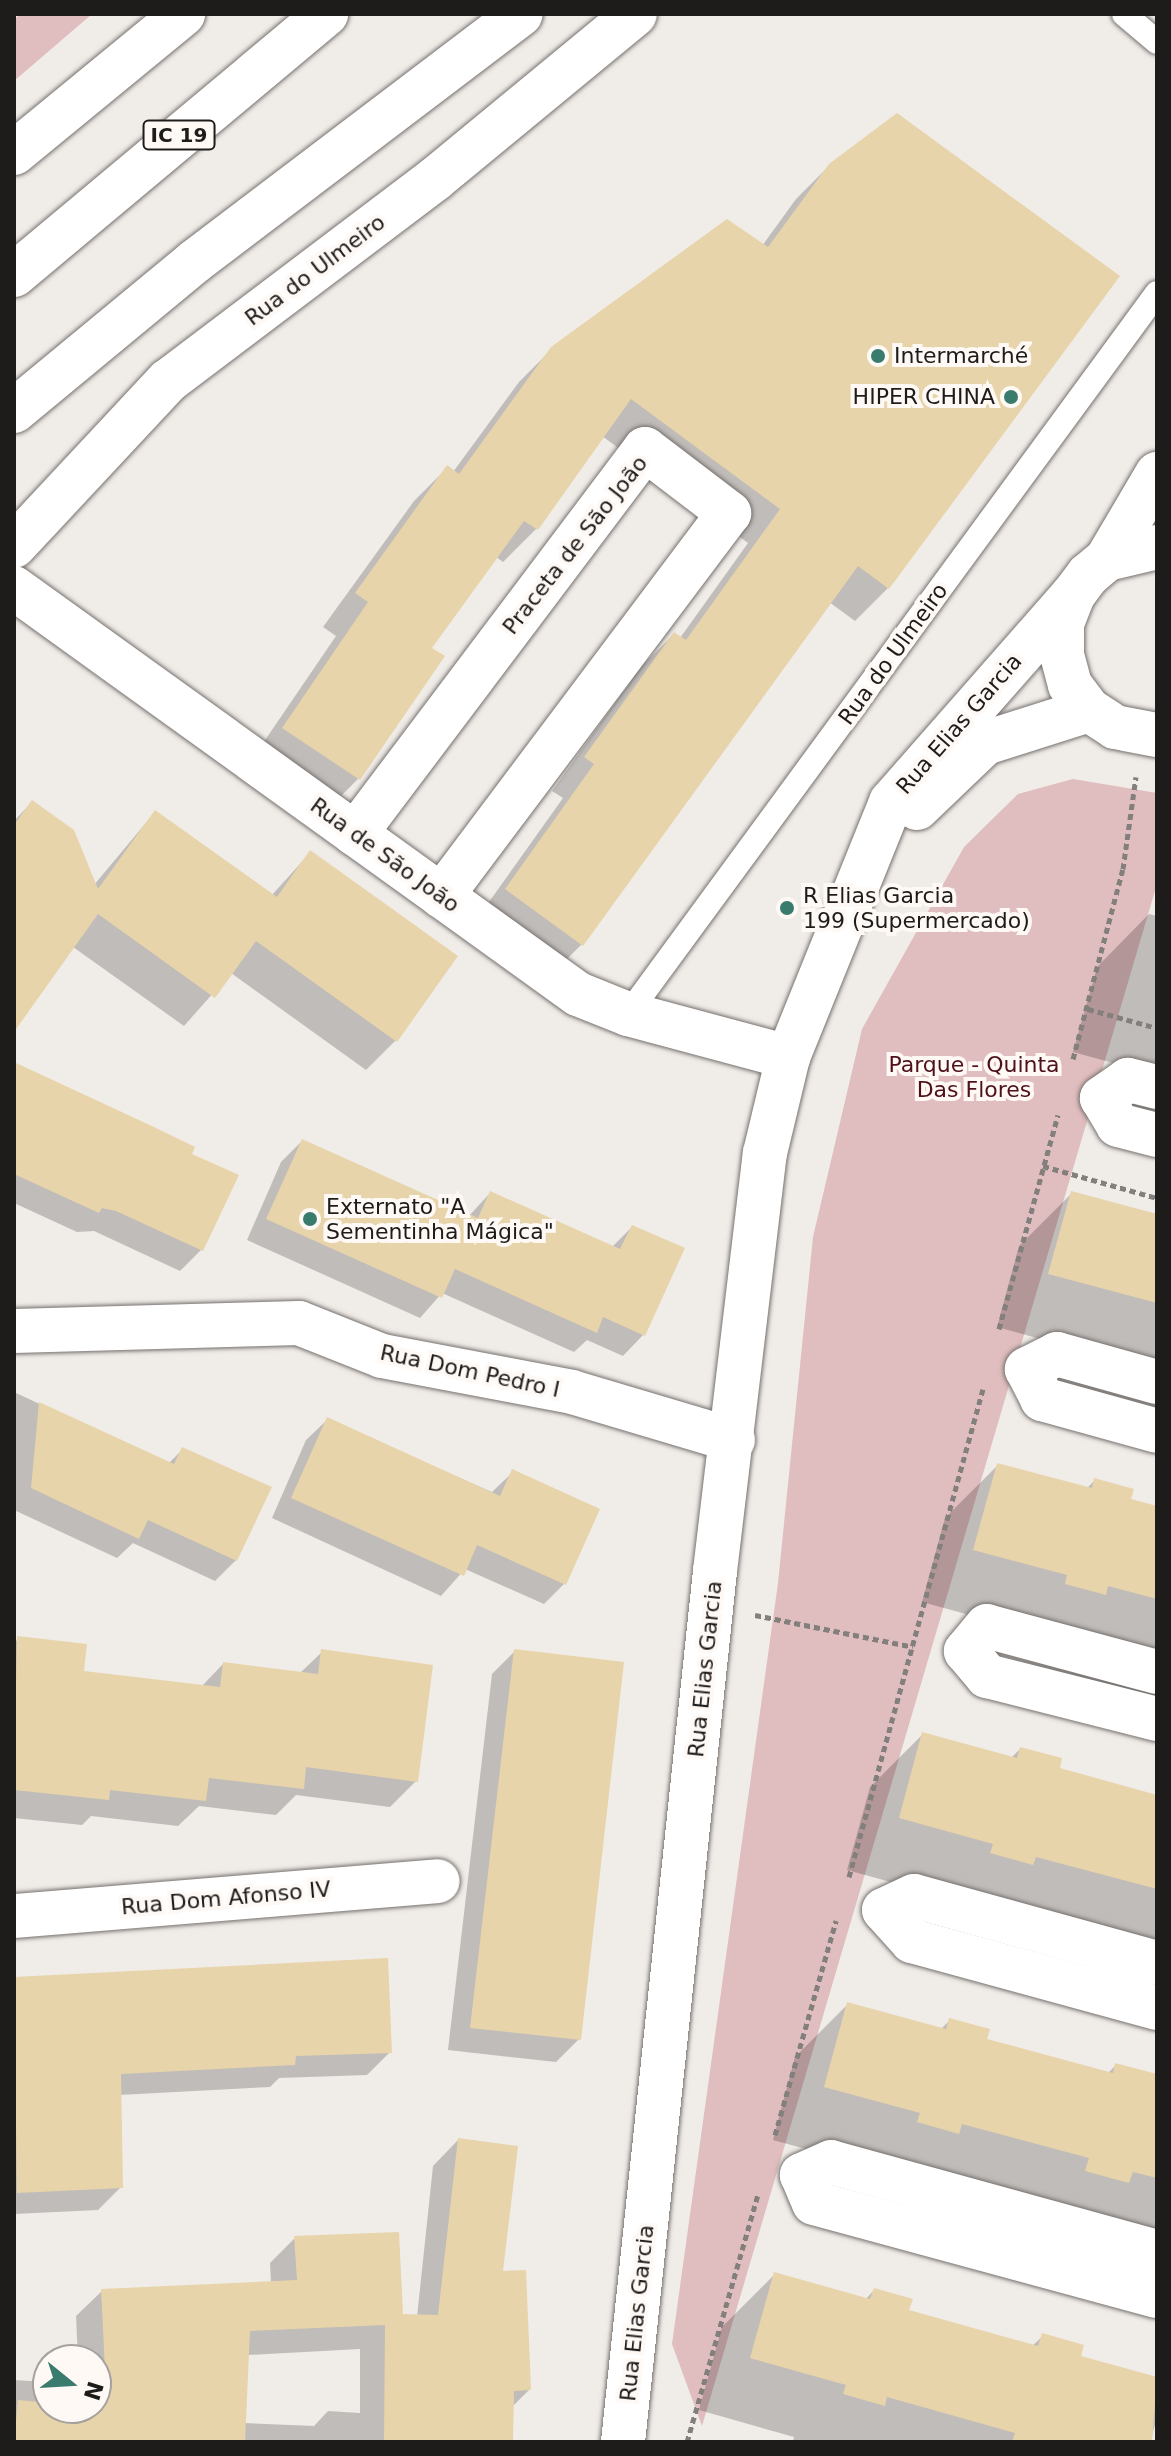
<!DOCTYPE html>
<meta charset="utf-8">
<style>
body{margin:0}
#map{position:relative;width:1171px;height:2456px;overflow:hidden;background:#f0ece8;font-family:"DejaVu Sans",sans-serif}
div>[style]{position:absolute}
[style*='--x']{left:calc(var(--x)*1px);top:calc(var(--y)*1px);width:calc(var(--w)*1px);rotate:calc(var(--a)*1deg)}
.green>*{inset:0;background:#e0bdbe}
.shadow>*{inset:0;background:#0003}
.building>*{inset:0;background:#e8d4aa}
.path>*{height:5px;margin-top:-2.5px;transform-origin:0;background:repeating-linear-gradient(90deg,#827f7d 0 6px,transparent 0 10px)}
.roads{filter:drop-shadow(0 0 2px #76716e) drop-shadow(0 0 2px #76716e)}
.lane>*{height:24px;margin:-12px;padding:0 12px;transform-origin:12px;border-radius:12px;background:#fff}
.street>*{height:44px;margin:-22px;padding:0 22px;transform-origin:22px;border-radius:22px;background:#fff}
.secondary>*{height:44px;margin:-22px;padding:0 22px;transform-origin:22px;border-radius:22px;background:#fff}
.highway>*{height:44px;margin:-22px;padding:0 22px;transform-origin:22px;border-radius:22px;background:#fff}
.dots>*{width:22px;height:22px;translate:-50% -50%;box-sizing:border-box;border:4px solid #fef9f5;border-radius:50%}
span{translate:-50% -50%;white-space:nowrap;text-align:center;line-height:1.15;-webkit-text-stroke:8px #fef9f5;paint-order:stroke}
.shield-label span{padding:2px 6px;background:#fef9f5;border:2px solid;border-radius:6px;-webkit-text-stroke-width:0}
.shield-label{font-size:20px;color:#1e1c1b;font-weight:700}
.street-label{font-size:22px;color:#1e1c1b}
.poi-label{font-size:22px;color:#1e1c1b}
.left{translate:0 -50%;text-align:left}
.right{translate:-100% -50%;text-align:right}
.park-label{font-size:22px;color:#4e111a}
.frame{position:absolute;inset:0;border:16px solid #1e1c1b;pointer-events:none}
.north{position:absolute;left:32px;top:2344px;width:80px;height:80px;box-sizing:border-box;background:#fef9f5;border:2px solid #a4a19e;border-radius:50%;rotate:108deg;font-size:22px;font-weight:700;line-height:32px;text-align:center;color:#1e1c1b}
.north::after{content:'';display:block;margin:auto;width:28px;height:36px;background:#397c6d;clip-path:polygon(50% 0,100% 100%,50% 72%,0 100%)}
</style>
<div id="map">
<div class="green">
<i style="clip-path:polygon(20px 14px,92px 14px,14px 81px,14px 20px)"></i>
<i style="clip-path:polygon(1073px 779px,1157px 793px,1157px 884px,702px 2426px,672px 2344px,778px 1583px,813px 1237px,862px 1029px,964px 847px,1018px 794px)"></i>
</div>
<div class="shadow">
<i style="clip-path:polygon(830px 165px,888px 588px,855px 621px,829px 602px,582px 944px,549px 977px,474px 923px,563px 798px,552px 791px,641px 667px,674px 634px,680px 638px,748px 543px,602px 436px,536px 529px,503px 562px,496px 557px,429px 649px,442px 656px,358px 779px,325px 812px,250px 762px,336px 636px,323px 627px,414px 501px,447px 468px,453px 472px,519px 382px,553px 348px,762px 246px,796px 199px)"></i>
<i style="clip-path:polygon(32px 802px,94px 885px,155px 812px,271px 896px,310px 853px,396px 1040px,366px 1070px,231px 973px,184px 1026px,73px 947px,14px 1025px,14px 821px)"></i>
<i style="clip-path:polygon(1149px 914px,1157px 916px,1157px 1075px,1073px 1052px,1097px 967px)"></i>
<i style="clip-path:polygon(14px 1065px,190px 1155px,201px 1250px,180px 1271px,94px 1231px,77px 1232px,14px 1203px)"></i>
<i style="clip-path:polygon(302px 1141px,469px 1216px,490px 1193px,612px 1247px,632px 1227px,643px 1335px,623px 1356px,587px 1340px,574px 1352px,442px 1293px,420px 1318px,247px 1240px,281px 1162px)"></i>
<i style="clip-path:polygon(1072px 1193px,1157px 1216px,1157px 1371px,997px 1327px,1019px 1246px)"></i>
<i style="clip-path:polygon(14px 1392px,168px 1464px,183px 1449px,236px 1560px,215px 1581px,133px 1543px,117px 1558px,14px 1510px)"></i>
<i style="clip-path:polygon(327px 1420px,492px 1492px,513px 1472px,564px 1584px,544px 1604px,465px 1569px,441px 1596px,272px 1518px,306px 1440px)"></i>
<i style="clip-path:polygon(998px 1465px,1086px 1489px,1095px 1480px,1128px 1500px,1157px 1508px,1157px 1666px,922px 1602px,945px 1518px)"></i>
<i style="clip-path:polygon(18px 1639px,82px 1673px,201px 1687px,223px 1664px,300px 1673px,322px 1652px,416px 1781px,390px 1807px,296px 1795px,276px 1815px,199px 1806px,178px 1826px,91px 1816px,82px 1825px,14px 1818px,14px 1643px)"></i>
<i style="clip-path:polygon(515px 1651px,579px 2039px,556px 2062px,448px 2050px,492px 1674px)"></i>
<i style="clip-path:polygon(923px 1734px,1011px 1758px,1020px 1749px,1057px 1770px,1157px 1797px,1157px 1955px,847px 1870px,870px 1787px)"></i>
<i style="clip-path:polygon(386px 1960px,390px 2052px,367px 2075px,279px 2078px,270px 2087px,119px 2095px,121px 2187px,98px 2210px,14px 2214px,14px 1979px)"></i>
<i style="clip-path:polygon(848px 2004px,940px 2030px,950px 2020px,985px 2041px,1107px 2074px,1116px 2065px,1157px 2076px,1157px 2245px,773px 2140px,795px 2057px)"></i>
<i style="clip-path:polygon(evenodd,458px 2140px,501px 2273px,529px 2390px,512px 2407px,511px 2442px,14px 2442px,14px 2380px,48px 2382px,48px 2408px,96px 2408px,96px 2360px,78px 2360px,76px 2316px,102px 2291px,271px 2283px,270px 2263px,295px 2238px,401px 2316px,417px 2317px,433px 2166px,458px 2140px,360px 2349px,360px 2413px,328px 2411px,314px 2426px,244px 2423px,247px 2355px,360px 2349px)"></i>
<i style="clip-path:polygon(775px 2274px,865px 2300px,874px 2290px,906px 2311px,1032px 2346px,1043px 2336px,1078px 2358px,1157px 2379px,1157px 2418px,1150px 2442px,793px 2442px,794px 2437px,699px 2410px,722px 2327px)"></i>
</div>
<div class="building">
<i style="clip-path:polygon(897px 113px,1120px 276px,889px 589px,858px 566px,583px 946px,505px 889px,594px 764px,584px 757px,674px 632px,686px 640px,780px 509px,631px 399px,538px 530px,524px 521px,432px 648px,445px 656px,360px 780px,282px 728px,368px 602px,355px 593px,447px 465px,459px 474px,551px 347px,727px 219px,768px 247px,829px 164px)"></i>
<i style="clip-path:polygon(32px 800px,74px 830px,98px 889px,155px 810px,277px 897px,310px 850px,458px 956px,397px 1042px,256px 941px,215px 998px,98px 914px,14px 1032px,14px 825px)"></i>
<i style="clip-path:polygon(14px 1062px,154px 1127px,195px 1147px,192px 1154px,239px 1175px,203px 1251px,116px 1211px,102px 1208px,99px 1213px,14px 1174px)"></i>
<i style="clip-path:polygon(302px 1139px,478px 1218px,490px 1191px,620px 1249px,632px 1225px,685px 1248px,645px 1336px,603px 1317px,597px 1333px,455px 1269px,442px 1298px,266px 1219px)"></i>
<i style="clip-path:polygon(1071px 1191px,1157px 1214px,1157px 1303px,1048px 1274px)"></i>
<i style="clip-path:polygon(39px 1402px,174px 1464px,182px 1447px,272px 1487px,237px 1561px,148px 1520px,139px 1539px,31px 1488px)"></i>
<i style="clip-path:polygon(327px 1417px,500px 1496px,512px 1469px,600px 1509px,566px 1585px,477px 1545px,464px 1576px,291px 1498px)"></i>
<i style="clip-path:polygon(997px 1463px,1092px 1488px,1094px 1478px,1134px 1489px,1131px 1499px,1157px 1506px,1157px 1599px,1108px 1586px,1106px 1595px,1065px 1584px,1067px 1575px,973px 1550px)"></i>
<i style="clip-path:polygon(17px 1636px,87px 1644px,84px 1671px,220px 1687px,223px 1662px,318px 1674px,321px 1649px,433px 1665px,418px 1782px,306px 1767px,304px 1789px,209px 1778px,206px 1801px,110px 1790px,109px 1800px,14px 1790px)"></i>
<i style="clip-path:polygon(514px 1649px,624px 1662px,581px 2040px,470px 2028px)"></i>
<i style="clip-path:polygon(922px 1732px,1017px 1758px,1020px 1747px,1062px 1758px,1060px 1768px,1157px 1795px,1157px 1889px,1036px 1857px,1033px 1865px,990px 1853px,993px 1844px,899px 1818px)"></i>
<i style="clip-path:polygon(388px 1958px,392px 2053px,296px 2056px,295px 2065px,121px 2074px,123px 2188px,17px 2193px,14px 1977px)"></i>
<i style="clip-path:polygon(847px 2002px,946px 2029px,949px 2018px,990px 2029px,987px 2039px,1113px 2073px,1115px 2063px,1157px 2074px,1157px 2178px,1133px 2172px,1129px 2183px,1085px 2171px,1089px 2158px,962px 2124px,959px 2134px,917px 2122px,920px 2113px,824px 2087px)"></i>
<i style="clip-path:polygon(458px 2138px,518px 2146px,503px 2271px,526px 2270px,531px 2390px,514px 2391px,513px 2442px,384px 2442px,385px 2325px,250px 2331px,245px 2442px,14px 2442px,18px 2400px,39px 2402px,40px 2388px,48px 2389px,48px 2408px,96px 2408px,96px 2390px,106px 2390px,101px 2289px,297px 2280px,294px 2236px,399px 2232px,403px 2314px,438px 2315px)"></i>
<i style="clip-path:polygon(774px 2272px,870px 2299px,874px 2288px,913px 2299px,909px 2310px,1038px 2346px,1042px 2333px,1084px 2345px,1081px 2356px,1157px 2377px,1152px 2442px,1012px 2442px,1015px 2433px,887px 2397px,885px 2406px,843px 2394px,846px 2385px,750px 2358px)"></i>
</div>
<div class="path">
<i style="--x:1088;--y:1009;--w:72;--a:15.4"></i>
<i style="--x:1073;--y:1059;--w:196;--a:-75.3"></i>
<i style="--x:1123;--y:869;--w:93;--a:-82"></i>
<i style="--x:1043;--y:1166;--w:118;--a:15.7"></i>
<i style="--x:999;--y:1329;--w:222;--a:-74.6"></i>
<i style="--x:755;--y:1615;--w:161;--a:11.4"></i>
<i style="--x:849;--y:1877;--w:506;--a:-74.65"></i>
<i style="--x:775;--y:2135;--w:223;--a:-74.1"></i>
<i style="--x:687;--y:2442;--w:258;--a:-74"></i>
</div>
<div class="roads">
<div class="lane">
<i style="--x:1124;--y:14;--w:43;--a:40.3"></i>
<i style="--x:628;--y:1014;--w:894;--a:-53.73"></i>
</div>
<div class="street">
<i style="--x:14;--y:546;--w:226;--a:-47"></i>
<i style="--x:168;--y:381;--w:335;--a:-37.1"></i>
<i style="--x:435;--y:179;--w:259;--a:-39.5"></i>
<i style="--x:14;--y:588;--w:695;--a:35.75"></i>
<i style="--x:578;--y:994;--w:54;--a:21.8"></i>
<i style="--x:628;--y:1014;--w:166;--a:15"></i>
<i style="--x:355;--y:834;--w:482;--a:-53"></i>
<i style="--x:645;--y:449;--w:106;--a:37.3"></i>
<i style="--x:729;--y:513;--w:479;--a:126.9"></i>
<i style="--x:1157;--y:1087;--w:30;--a:-166"></i>
<i style="--x:1128;--y:1080;--w:32;--a:145"></i>
<i style="--x:1102;--y:1098;--w:31;--a:59"></i>
<i style="--x:1118;--y:1125;--w:40;--a:14.4"></i>
<i style="--x:14;--y:1331;--w:285;--a:-1.6"></i>
<i style="--x:299;--y:1323;--w:89;--a:21.7"></i>
<i style="--x:382;--y:1356;--w:193;--a:10.7"></i>
<i style="--x:572;--y:1392;--w:168;--a:16.6"></i>
<i style="--x:1157;--y:1382;--w:104;--a:-164.4"></i>
<i style="--x:1057;--y:1354;--w:34;--a:153"></i>
<i style="--x:1027;--y:1369;--w:34;--a:63"></i>
<i style="--x:1042;--y:1399;--w:119;--a:15.5"></i>
<i style="--x:1157;--y:1672;--w:176;--a:-164.9"></i>
<i style="--x:987;--y:1626;--w:33;--a:130"></i>
<i style="--x:966;--y:1651;--w:33;--a:50"></i>
<i style="--x:987;--y:1676;--w:175;--a:14.2"></i>
<i style="--x:14;--y:1916;--w:425;--a:-4.7"></i>
<i style="--x:1157;--y:1963;--w:252;--a:-164.6"></i>
<i style="--x:914;--y:1896;--w:33;--a:155"></i>
<i style="--x:884;--y:1910;--w:42;--a:47.9"></i>
<i style="--x:912;--y:1941;--w:254;--a:15.3"></i>
<i style="--x:1157;--y:2252;--w:338;--a:-164.6"></i>
<i style="--x:831;--y:2162;--w:32;--a:156"></i>
<i style="--x:802;--y:2175;--w:30;--a:67"></i>
<i style="--x:814;--y:2203;--w:355;--a:15.2"></i>
</div>
<div class="secondary">
<i style="--x:1157;--y:547;--w:51;--a:166.5"></i>
<i style="--x:1107;--y:559;--w:25;--a:140"></i>
<i style="--x:1088;--y:575;--w:25;--a:127"></i>
<i style="--x:1073;--y:595;--w:31;--a:111"></i>
<i style="--x:1062;--y:624;--w:31;--a:90"></i>
<i style="--x:1062;--y:655;--w:31;--a:75"></i>
<i style="--x:1070;--y:685;--w:31;--a:53"></i>
<i style="--x:1089;--y:710;--w:31;--a:33"></i>
<i style="--x:1115;--y:727;--w:43;--a:10.8"></i>
<i style="--x:1107;--y:559;--w:99;--a:-59.5"></i>
<i style="--x:917;--y:808;--w:94;--a:-43.7"></i>
<i style="--x:985;--y:743;--w:109;--a:-17.6"></i>
<i style="--x:623;--y:2442;--w:876;--a:-83.97"></i>
<i style="--x:715;--y:1571;--w:421;--a:-83.2"></i>
<i style="--x:765;--y:1153;--w:99;--a:-76.5"></i>
<i style="--x:788;--y:1057;--w:275;--a:-68"></i>
<i style="--x:891;--y:802;--w:276;--a:-48.7"></i>
</div>
<div class="highway">
<i style="--x:14;--y:153;--w:219;--a:-39.4"></i>
<i style="--x:14;--y:275;--w:407;--a:-39.9"></i>
<i style="--x:14;--y:411;--w:234;--a:-39.6"></i>
<i style="--x:194;--y:262;--w:410;--a:-37.2"></i>
</div>
</div>
<div class="dots">
<i style="left:878px;top:356px;background:#397c6d"></i>
<i style="left:1011px;top:397px;background:#397c6d"></i>
<i style="left:787px;top:908px;background:#397c6d"></i>
<i style="left:310px;top:1219px;background:#397c6d"></i>
</div>
<div class="shield-label">
<span style="left:179px;top:135px">IC 19</span>
</div>
<div class="street-label">
<span style="left:315px;top:270px;rotate:-37deg">Rua do Ulmeiro</span>
<span style="left:575px;top:545px;rotate:-52deg">Praceta de São João</span>
<span style="left:893px;top:654px;rotate:-54deg">Rua do Ulmeiro</span>
<span style="left:959px;top:724px;rotate:-49deg">Rua Elias Garcia</span>
<span style="left:385px;top:855px;rotate:36deg">Rua de São João</span>
<span style="left:470px;top:1371px;rotate:12deg">Rua Dom Pedro I</span>
<span style="left:705px;top:1669px;rotate:-84deg">Rua Elias Garcia</span>
<span style="left:226px;top:1898px;rotate:-5deg">Rua Dom Afonso IV</span>
<span style="left:637px;top:2313px;rotate:-84deg">Rua Elias Garcia</span>
</div>
<div class="poi-label">
<span class="left" style="left:894px;top:356px">Intermarché</span>
<span class="right" style="left:995px;top:397px">HIPER CHINA</span>
<span class="left" style="left:803px;top:908px">R Elias Garcia<br>199 (Supermercado)</span>
<span class="left" style="left:326px;top:1219px">Externato "A<br>Sementinha Mágica"</span>
</div>
<div class="park-label">
<span style="left:974px;top:1077px">Parque - Quinta<br>Das Flores</span>
</div>
<div class="frame"></div>
<div class="north">N</div>
</div>
